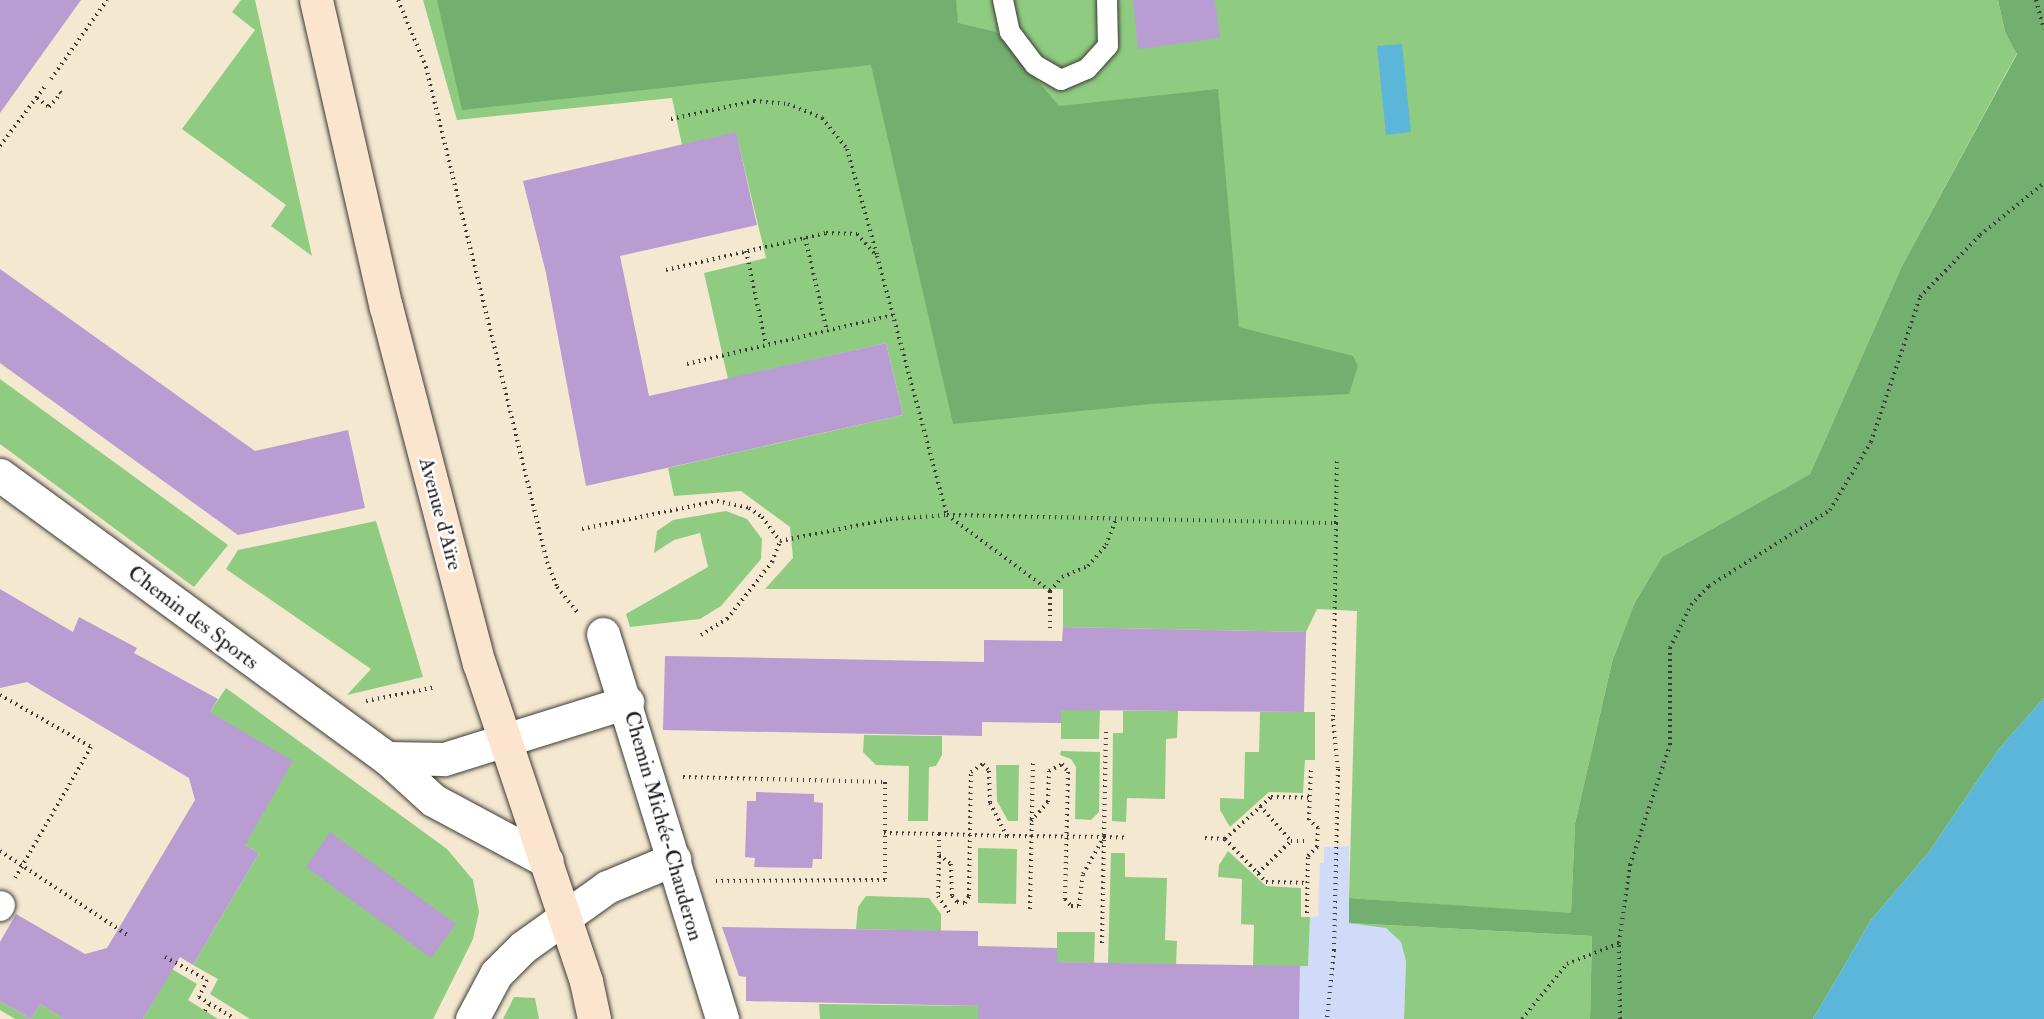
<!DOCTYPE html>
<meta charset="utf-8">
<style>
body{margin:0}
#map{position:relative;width:2044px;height:1019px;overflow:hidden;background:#f4e8d0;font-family:"IM FELL Double Pica",serif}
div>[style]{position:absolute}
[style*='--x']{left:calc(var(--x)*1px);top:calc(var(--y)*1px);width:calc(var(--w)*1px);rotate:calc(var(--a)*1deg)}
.built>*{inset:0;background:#d0daf9}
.green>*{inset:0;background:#8fcc81}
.forest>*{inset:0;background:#73b06f}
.water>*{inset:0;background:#5bb6d9}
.building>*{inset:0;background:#b89cd2}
.path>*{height:4px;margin-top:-2px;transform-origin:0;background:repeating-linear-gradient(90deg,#3c3b37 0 1.5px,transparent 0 6px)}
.roads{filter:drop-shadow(0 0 2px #3c3b37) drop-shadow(0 0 2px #3c3b37)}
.service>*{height:20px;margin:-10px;padding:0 10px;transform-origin:10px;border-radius:10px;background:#fff}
.pedestrian>*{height:28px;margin:-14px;padding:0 14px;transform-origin:14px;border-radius:14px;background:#fff}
.minor>*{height:33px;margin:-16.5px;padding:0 16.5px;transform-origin:16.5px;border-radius:16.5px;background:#fff}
.secondary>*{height:33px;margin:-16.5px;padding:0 16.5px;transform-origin:16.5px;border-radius:16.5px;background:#fce5cf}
span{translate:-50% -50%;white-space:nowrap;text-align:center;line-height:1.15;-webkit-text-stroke:5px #fff;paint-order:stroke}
.street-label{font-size:21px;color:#1c1c1c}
</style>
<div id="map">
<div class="built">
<i style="clip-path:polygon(1349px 846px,1349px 922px,1386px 928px,1401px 942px,1406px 961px,1404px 1019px,1299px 1019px,1300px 966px,1308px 966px,1310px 917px,1318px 916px,1320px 863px,1324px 863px,1324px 847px)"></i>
</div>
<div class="green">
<i style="clip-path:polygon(241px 0,255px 0,312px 256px,271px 226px,286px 205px,182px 129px,255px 30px,232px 12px)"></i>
<i style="clip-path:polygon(423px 0,1998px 0,2005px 32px,2017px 53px,1902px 266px,1810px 474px,1662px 557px,1634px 604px,1612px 662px,1575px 824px,1571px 914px,1349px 898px,1357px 611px,1317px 609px,1306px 632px,1063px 627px,1063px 589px,765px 589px,793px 558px,790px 527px,741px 491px,674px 496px,668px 468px,903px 415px,886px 343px,728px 379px,704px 273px,766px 258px,736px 133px,682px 145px,672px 98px,457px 120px)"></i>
<i style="clip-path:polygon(0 379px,228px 545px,194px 587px,0 444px)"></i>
<i style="clip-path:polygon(726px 511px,747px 519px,762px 539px,761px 559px,721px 606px,700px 619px,630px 627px,626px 614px,708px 567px,700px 533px,674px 540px,654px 553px,657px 531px,673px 520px)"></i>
<i style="clip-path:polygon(376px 521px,423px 677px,347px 695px,371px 669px,226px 569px,238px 550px)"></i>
<i style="clip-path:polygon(226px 688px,447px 849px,473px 880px,479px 912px,473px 939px,433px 1019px,250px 1019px,210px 994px,218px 979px,193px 965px,259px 853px,245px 845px,210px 712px)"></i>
<i style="clip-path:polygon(1061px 710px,1100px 710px,1099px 739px,1061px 739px)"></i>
<i style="clip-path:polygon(1123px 711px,1178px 711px,1177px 738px,1166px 739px,1165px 799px,1127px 798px,1126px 822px,1112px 821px,1113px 733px,1123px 733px)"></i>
<i style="clip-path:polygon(1260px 712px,1315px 712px,1315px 760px,1305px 760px,1303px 793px,1269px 792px,1230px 827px,1220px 810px,1220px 798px,1244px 799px,1245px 752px,1259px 752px)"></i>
<i style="clip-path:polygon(864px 735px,942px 736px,942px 755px,936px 766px,929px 767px,928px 821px,908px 821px,909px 766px,876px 765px,863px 752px)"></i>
<i style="clip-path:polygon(1061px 751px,1100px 752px,1099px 812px,1091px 820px,1075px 819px,1076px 767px,1071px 759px,1060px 755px)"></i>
<i style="clip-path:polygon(996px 765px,1019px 765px,1018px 821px,1008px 821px,997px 801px)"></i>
<i style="clip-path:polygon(978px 848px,1017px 849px,1016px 904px,978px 903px)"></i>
<i style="clip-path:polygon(1228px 851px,1266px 886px,1301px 888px,1301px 917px,1310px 917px,1308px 966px,1253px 967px,1254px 925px,1241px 924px,1242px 879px,1218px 877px,1219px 865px)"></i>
<i style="clip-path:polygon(1111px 853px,1125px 853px,1125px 877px,1167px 878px,1165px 940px,1177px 941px,1176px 965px,1108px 963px)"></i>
<i style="clip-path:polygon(866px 896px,929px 898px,941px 914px,941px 931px,856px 929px,858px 907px)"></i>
<i style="clip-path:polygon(1349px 923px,1592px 936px,1590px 1019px,1404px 1019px,1406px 961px,1401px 942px,1386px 928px)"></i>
<i style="clip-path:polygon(1057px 932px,1095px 932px,1094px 963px,1057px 962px)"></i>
<i style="clip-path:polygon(172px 969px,197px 984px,188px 1000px,218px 1019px,143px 1019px)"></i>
<i style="clip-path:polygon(514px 997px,535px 998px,539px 1019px,503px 1019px)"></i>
<i style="clip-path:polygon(0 1001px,31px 1019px,40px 1004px,64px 1019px,15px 1019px,0 1010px)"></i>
<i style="clip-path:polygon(819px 1004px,978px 1006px,978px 1019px,820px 1019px)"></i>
</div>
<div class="forest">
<i style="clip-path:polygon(437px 0,956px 0,958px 23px,996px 32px,1059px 106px,1218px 89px,1239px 327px,1353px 356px,1358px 366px,1349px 394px,1150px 404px,953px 424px,871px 65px,462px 110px)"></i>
<i style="clip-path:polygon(1998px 0,2044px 0,2044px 698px,1999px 749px,1929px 852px,1871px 920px,1813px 1019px,1590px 1019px,1592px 936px,1349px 923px,1349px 898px,1571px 913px,1575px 824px,1612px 662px,1634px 604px,1662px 557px,1810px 474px,1902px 266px,2017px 54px,2005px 32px)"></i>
</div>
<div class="water">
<i style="clip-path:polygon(1402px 44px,1411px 132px,1386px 135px,1377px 46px)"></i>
<i style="clip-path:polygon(2044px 698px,2044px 1019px,1813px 1019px,1871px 920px,1929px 852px,1999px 749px)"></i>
</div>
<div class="building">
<i style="clip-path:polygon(0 0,81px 0,0 113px)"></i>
<i style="clip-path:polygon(1133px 0,1215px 0,1220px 38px,1138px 49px)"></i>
<i style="clip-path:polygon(736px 132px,757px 225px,620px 256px,649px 396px,886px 343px,903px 415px,586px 486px,546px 273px,523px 181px)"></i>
<i style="clip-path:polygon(0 269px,255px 451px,348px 430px,365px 508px,238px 535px,0 363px)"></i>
<i style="clip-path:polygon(0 589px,73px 632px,79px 617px,137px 648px,134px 653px,218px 699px,210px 712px,293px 761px,245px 845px,259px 853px,193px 965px,180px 957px,143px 1019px,64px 1019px,40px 1004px,31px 1019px,0 1001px,0 942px,16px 914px,85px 954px,107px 948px,195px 800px,189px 778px,27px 682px,0 688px)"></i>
<i style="clip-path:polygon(1063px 627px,1306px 632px,1304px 712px,1061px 710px,1061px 723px,982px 722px,982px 736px,663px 730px,665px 656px,984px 662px,984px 640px,1062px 641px)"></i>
<i style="clip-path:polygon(756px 792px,814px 794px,814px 802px,823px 803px,822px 859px,813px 859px,812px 868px,754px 867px,755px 858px,745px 857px,747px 801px,756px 801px)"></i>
<i style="clip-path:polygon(330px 832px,456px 924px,431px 958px,306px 867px)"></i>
<i style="clip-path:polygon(722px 927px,978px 931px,978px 946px,1057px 948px,1057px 962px,1300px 966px,1299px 1019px,978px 1019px,978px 1006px,746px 1001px,746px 977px,739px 976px)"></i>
</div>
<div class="path">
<i style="--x:398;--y:0;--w:73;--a:67.3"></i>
<i style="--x:426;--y:67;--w:510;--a:76.26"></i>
<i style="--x:547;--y:562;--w:27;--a:68"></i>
<i style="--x:557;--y:587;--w:32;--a:51"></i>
<i style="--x:2036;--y:0;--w:30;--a:75"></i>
<i style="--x:51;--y:79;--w:97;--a:-54.7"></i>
<i style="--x:37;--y:98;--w:15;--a:37"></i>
<i style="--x:49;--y:107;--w:18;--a:-49"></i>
<i style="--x:61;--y:93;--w:4;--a:-135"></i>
<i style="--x:671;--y:119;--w:85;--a:-12.2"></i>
<i style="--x:754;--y:101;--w:34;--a:5"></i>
<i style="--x:788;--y:104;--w:37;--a:22"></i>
<i style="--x:822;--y:118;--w:40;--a:51"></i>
<i style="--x:847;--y:149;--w:110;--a:74.2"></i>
<i style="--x:0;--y:146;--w:76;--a:-53"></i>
<i style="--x:805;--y:238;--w:96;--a:76.7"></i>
<i style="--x:746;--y:251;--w:96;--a:78"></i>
<i style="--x:666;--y:270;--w:164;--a:-13"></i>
<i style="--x:826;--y:233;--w:31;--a:2"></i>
<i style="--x:857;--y:234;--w:30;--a:48"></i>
<i style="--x:877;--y:256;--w:268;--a:74.9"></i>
<i style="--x:947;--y:515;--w:128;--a:36.4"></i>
<i style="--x:1050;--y:591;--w:38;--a:90"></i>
<i style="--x:687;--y:364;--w:212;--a:-13.4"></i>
<i style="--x:1336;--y:523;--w:65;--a:-89.1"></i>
<i style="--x:582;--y:529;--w:138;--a:-11.7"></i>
<i style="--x:717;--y:501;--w:33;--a:12"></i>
<i style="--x:749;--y:508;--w:16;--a:35"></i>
<i style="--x:762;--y:517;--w:30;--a:53"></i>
<i style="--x:1050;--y:591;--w:18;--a:-49"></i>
<i style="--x:1062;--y:577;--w:28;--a:-23"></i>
<i style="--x:1088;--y:566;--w:28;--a:-49"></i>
<i style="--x:1106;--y:545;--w:28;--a:-69"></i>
<i style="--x:701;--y:635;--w:31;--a:-32"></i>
<i style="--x:727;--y:619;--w:73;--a:-51.7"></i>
<i style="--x:772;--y:562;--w:22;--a:-69"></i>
<i style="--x:780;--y:541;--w:112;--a:-11.3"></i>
<i style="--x:890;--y:519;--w:57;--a:-4"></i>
<i style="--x:947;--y:515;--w:389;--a:1.2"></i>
<i style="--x:1336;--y:523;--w:196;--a:90.9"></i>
<i style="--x:1333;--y:719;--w:50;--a:84.3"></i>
<i style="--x:1338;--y:769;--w:181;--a:91.3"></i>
<i style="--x:1334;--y:950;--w:69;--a:95.8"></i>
<i style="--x:0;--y:695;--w:105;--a:29.7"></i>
<i style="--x:91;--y:747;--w:151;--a:120.1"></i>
<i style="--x:366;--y:701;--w:71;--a:-11.3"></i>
<i style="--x:683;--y:777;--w:202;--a:1.4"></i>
<i style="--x:885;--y:782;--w:98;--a:90"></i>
<i style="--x:885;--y:880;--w:169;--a:179.7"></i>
<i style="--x:1260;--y:806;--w:47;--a:48.5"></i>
<i style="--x:1031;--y:821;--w:25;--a:-48"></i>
<i style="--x:1048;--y:802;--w:31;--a:-88"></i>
<i style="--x:1049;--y:771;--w:15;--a:-28"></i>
<i style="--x:1062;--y:764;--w:10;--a:53"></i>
<i style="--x:1068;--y:772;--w:127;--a:91.4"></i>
<i style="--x:1065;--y:899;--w:9;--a:49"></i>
<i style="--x:1071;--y:906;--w:8;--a:0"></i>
<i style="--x:1079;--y:906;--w:32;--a:-83"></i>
<i style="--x:1083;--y:874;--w:43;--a:-60.4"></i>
<i style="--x:1104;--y:837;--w:23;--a:2"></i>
<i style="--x:884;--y:833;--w:55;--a:1"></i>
<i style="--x:939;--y:834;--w:21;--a:90"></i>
<i style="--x:939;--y:855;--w:15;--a:37"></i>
<i style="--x:951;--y:864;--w:32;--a:88"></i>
<i style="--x:952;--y:896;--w:8;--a:50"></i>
<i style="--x:957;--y:902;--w:8;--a:7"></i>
<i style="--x:965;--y:903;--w:8;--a:-60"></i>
<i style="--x:969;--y:896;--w:124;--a:-89.1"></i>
<i style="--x:971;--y:772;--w:14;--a:-34"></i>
<i style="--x:983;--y:764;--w:9;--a:49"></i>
<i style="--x:989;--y:771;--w:32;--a:88"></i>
<i style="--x:990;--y:803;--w:37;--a:63"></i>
<i style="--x:1007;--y:836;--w:97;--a:0.6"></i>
<i style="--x:939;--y:834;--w:67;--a:1.7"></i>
<i style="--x:1205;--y:838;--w:20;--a:3"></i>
<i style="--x:1225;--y:839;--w:62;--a:-42.4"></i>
<i style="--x:1271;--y:797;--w:39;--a:1"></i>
<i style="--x:1225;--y:839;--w:59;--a:46.4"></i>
<i style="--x:1266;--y:882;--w:42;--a:1.4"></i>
<i style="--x:0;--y:851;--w:154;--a:33.4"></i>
<i style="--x:939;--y:856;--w:40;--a:91.4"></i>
<i style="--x:938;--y:896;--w:22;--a:56"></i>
<i style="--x:1258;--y:873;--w:46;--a:-44.1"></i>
<i style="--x:1291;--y:841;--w:15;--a:0"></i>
<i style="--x:1030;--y:909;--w:148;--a:-88.8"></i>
<i style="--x:1307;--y:913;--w:57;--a:-89"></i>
<i style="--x:1308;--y:856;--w:13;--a:-45"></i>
<i style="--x:1317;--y:847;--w:19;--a:-87"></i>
<i style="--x:1318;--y:828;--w:12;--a:-138"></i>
<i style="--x:1309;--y:820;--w:53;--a:-87.8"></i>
<i style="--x:1102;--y:943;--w:211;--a:-88.9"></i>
<i style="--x:165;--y:957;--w:48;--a:28.7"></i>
<i style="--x:207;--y:980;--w:19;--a:115"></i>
<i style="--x:199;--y:997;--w:42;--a:31.4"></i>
<i style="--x:205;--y:1011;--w:9;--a:-58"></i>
<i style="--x:1522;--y:1019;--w:71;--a:-50.7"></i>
<i style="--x:1567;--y:964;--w:56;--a:-22"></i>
<i style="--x:1620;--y:1019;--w:76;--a:-90.8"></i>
<i style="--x:1619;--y:943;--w:79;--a:-82"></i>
<i style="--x:1630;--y:865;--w:126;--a:-71.6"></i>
<i style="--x:1670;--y:745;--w:97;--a:-90"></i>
<i style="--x:1670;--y:648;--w:48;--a:-64"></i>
<i style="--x:1691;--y:605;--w:26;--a:-47"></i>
<i style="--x:1709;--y:586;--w:143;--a:-32.1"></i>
<i style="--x:1830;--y:510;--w:79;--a:-58.9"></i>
<i style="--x:1871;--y:442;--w:153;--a:-71.3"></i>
<i style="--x:1920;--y:297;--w:86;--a:-45.9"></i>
<i style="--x:1980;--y:235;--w:82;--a:-39.1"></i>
</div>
<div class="roads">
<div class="service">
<i style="--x:1003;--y:0;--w:33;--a:78"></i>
<i style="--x:1010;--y:32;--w:41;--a:52.9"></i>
<i style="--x:1035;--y:65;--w:30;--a:30"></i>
<i style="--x:1061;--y:80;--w:28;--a:-23"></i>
<i style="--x:1087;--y:69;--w:31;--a:-48"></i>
<i style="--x:1108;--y:46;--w:46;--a:-91.2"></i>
</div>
<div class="pedestrian">
<i style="--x:0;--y:907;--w:2;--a:-63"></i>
</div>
<div class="minor">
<i style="--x:0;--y:475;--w:479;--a:36.2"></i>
<i style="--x:387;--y:758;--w:62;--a:42.4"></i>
<i style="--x:433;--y:800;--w:129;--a:28.2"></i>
<i style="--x:603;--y:634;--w:403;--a:72.8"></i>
<i style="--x:387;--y:758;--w:57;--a:1"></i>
<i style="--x:444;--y:759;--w:192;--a:-17.3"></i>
<i style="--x:472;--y:1019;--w:51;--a:-61.9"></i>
<i style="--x:496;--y:974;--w:38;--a:-45"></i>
<i style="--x:523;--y:947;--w:103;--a:-35.5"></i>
<i style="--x:607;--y:887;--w:73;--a:-22.7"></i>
</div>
<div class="secondary">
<i style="--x:316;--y:0;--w:315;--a:77.2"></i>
<i style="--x:386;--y:307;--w:368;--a:75.4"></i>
<i style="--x:479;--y:663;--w:336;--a:71.4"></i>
<i style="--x:586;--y:981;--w:39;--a:78"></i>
</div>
</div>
<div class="street-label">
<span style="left:440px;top:514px;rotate:75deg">Avenue d'Aïre</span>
<span style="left:193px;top:618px;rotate:37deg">Chemin des Sports</span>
<span style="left:663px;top:826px;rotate:74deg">Chemin Michée-Chauderon</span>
</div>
</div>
